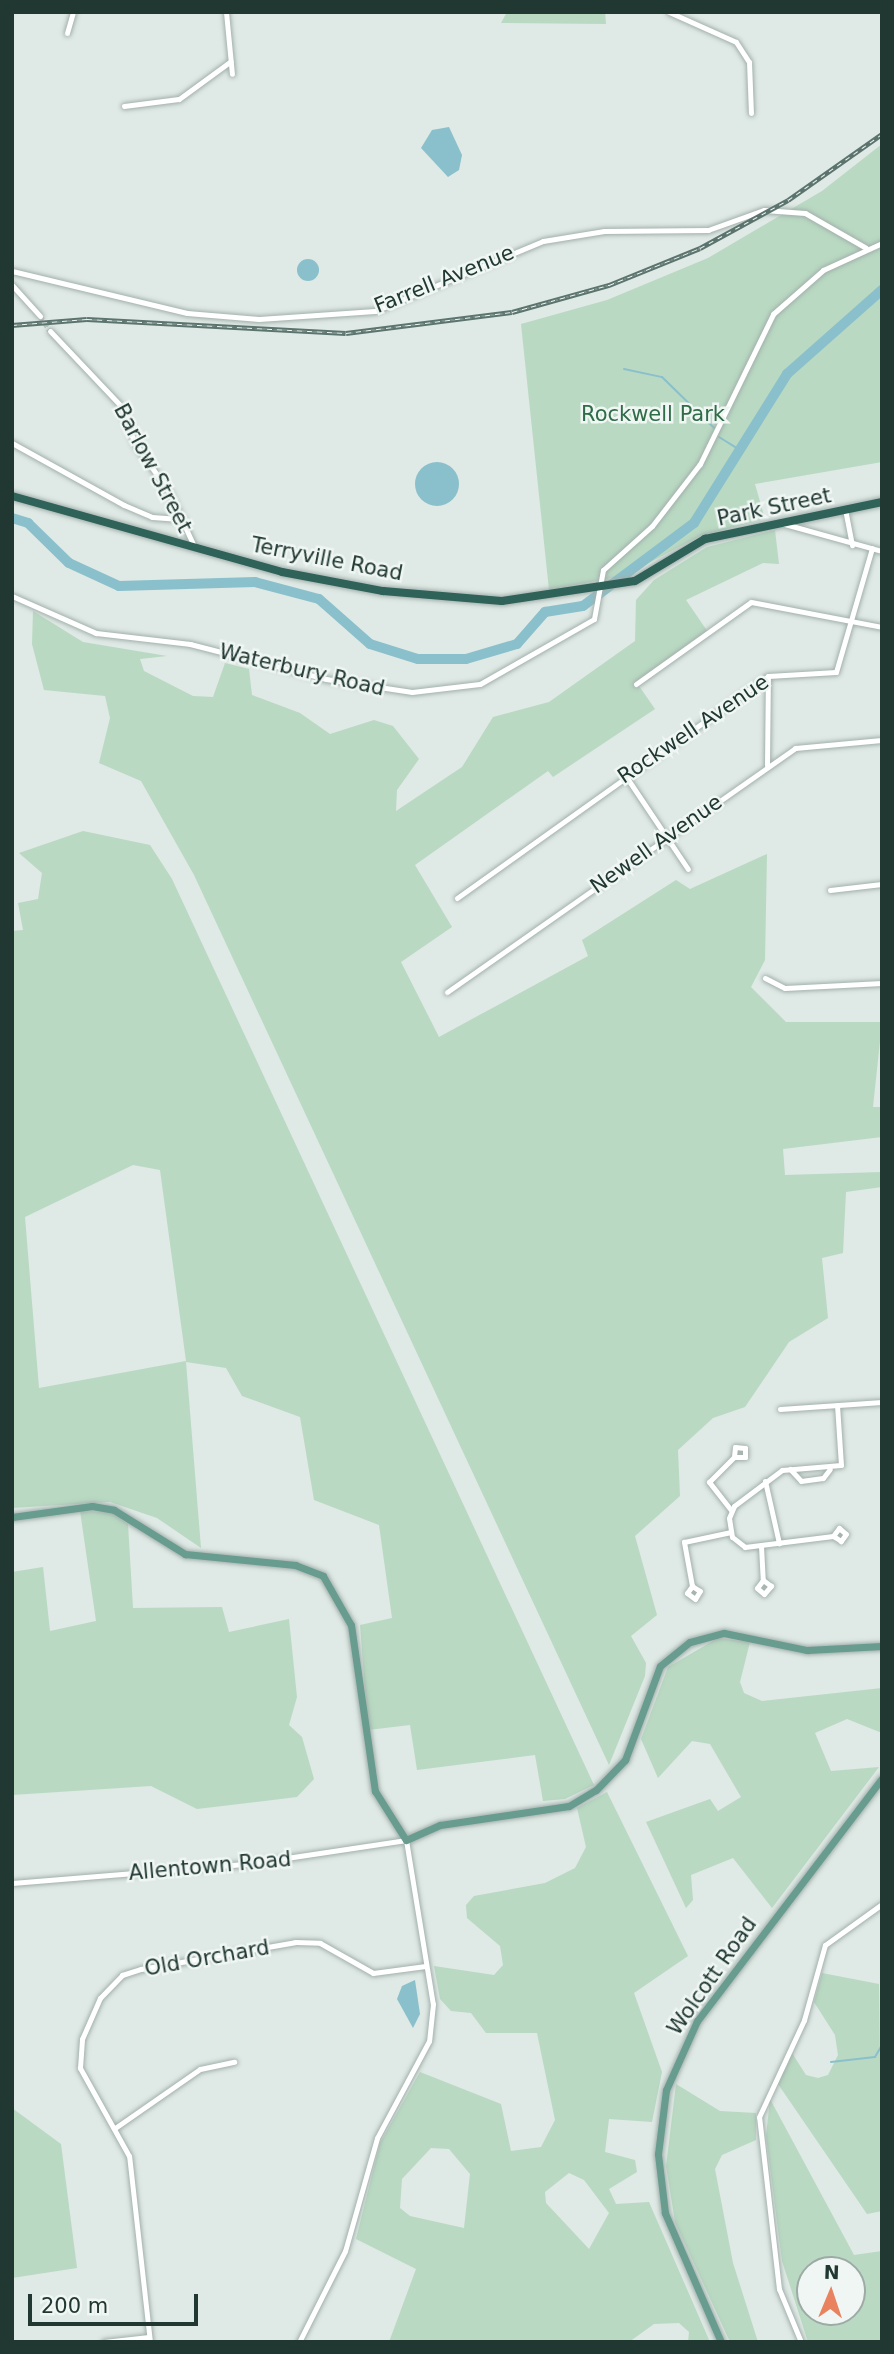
<!DOCTYPE html>
<style>
body{margin:0}
#map{position:relative;width:894px;height:2354px;overflow:hidden;background:#dfe9e5;font-family:"DejaVu Sans",sans-serif}
div>[style]{position:absolute}
[style*='--x']{left:calc(var(--x)*1px);top:calc(var(--y)*1px);width:calc(var(--w)*1px);rotate:calc(var(--a)*1deg)}
.green>*{inset:0;background:#b9d9c2}
.water>*{inset:0;background:#8ac0cb}
.round{border-radius:50%}
.stream>*{height:2px;margin:-1px;padding:0 1px;transform-origin:1px;border-radius:1px;background:#8ac0cb}
.river>*{height:10px;margin:-5px;padding:0 5px;transform-origin:5px;border-radius:5px;background:#8ac0cb}
.minor-tunnel>*{height:5px;margin-top:-2.5px;transform-origin:0;background:repeating-linear-gradient(90deg,#b9c6c1 0 5px,transparent 0 7.5px)}
.roads{filter:drop-shadow(0 0 2px #a2b0ac) drop-shadow(0 0 2px #a2b0ac)}
.minor>*{height:5px;margin:-2.5px;padding:0 2.5px;transform-origin:2.5px;border-radius:2.5px;background:#fff}
.major>*{height:7px;margin:-3.5px;padding:0 3.5px;transform-origin:3.5px;border-radius:3.5px;background:#679c8f}
.highway>*{height:8px;margin:-4px;padding:0 4px;transform-origin:4px;border-radius:4px;background:#2f6258}
.rail>*{height:4.5px;margin-top:-2.25px;transform-origin:0;background:repeating-linear-gradient(90deg,#eff6f3 0 5px,#5c746e 0 10px);box-sizing:border-box;border-block:2px solid #5c746e}
span{translate:-50% -50%;white-space:nowrap;text-align:center;line-height:1.15;-webkit-text-stroke:5px #eff6f3;paint-order:stroke}
.street-label{font-size:21px;color:#213832}
.park-label{font-size:21px;color:#2f6c47}
.frame{position:absolute;inset:0;border:14px solid #213832;pointer-events:none}
.north{position:absolute;left:796px;top:2256px;width:70px;height:70px;box-sizing:border-box;background:#eff6f3;border:2px solid #9daaa6;border-radius:50%;rotate:2deg;font-size:19px;font-weight:700;line-height:28px;text-align:center;color:#213832}
.north::after{content:'';display:block;margin:auto;width:24px;height:32px;background:#e8825f;clip-path:polygon(50% 0,100% 100%,50% 72%,0 100%)}
.scale{position:absolute;left:28px;top:2294px;width:170px;height:32px;box-sizing:border-box;border:4px solid #213832;border-top:0;padding-left:9px;font-size:21px;line-height:24px;white-space:nowrap;color:#213832;-webkit-text-stroke:5px #eff6f3;paint-order:stroke}
</style>
<div id="map">
<div class="green">
<i style="clip-path:polygon(507px 12px,605px 12px,606px 24px,501px 23px)"></i>
<i style="clip-path:polygon(882px 144px,882px 462px,755px 484px,765px 519px,700px 536px,626px 575px,549px 590px,521px 324px,607px 300px,708px 258px,822px 191px)"></i>
<i style="clip-path:polygon(775px 530px,779px 564px,763px 563px,686px 600px,710px 635px,639px 686px,655px 709px,553px 777px,548px 771px,415px 865px,452px 927px,401px 962px,439px 1037px,588px 956px,582px 940px,676px 880px,690px 889px,767px 854px,765px 960px,751px 987px,786px 1022px,882px 1022px,873px 1107px,882px 1107px,882px 1137px,783px 1149px,785px 1175px,882px 1172px,882px 1187px,846px 1192px,843px 1253px,822px 1258px,828px 1318px,789px 1342px,745px 1407px,713px 1418px,678px 1450px,680px 1496px,635px 1536px,657px 1615px,631px 1636px,646px 1663px,645px 1676px,609px 1765px,194px 875px,141px 781px,99px 763px,110px 718px,105px 696px,44px 690px,32px 644px,33px 611px,83px 642px,167px 656px,140px 659px,144px 671px,193px 696px,213px 697px,225px 663px,249px 669px,252px 695px,300px 713px,330px 734px,374px 720px,393px 726px,419px 759px,397px 790px,396px 811px,462px 767px,493px 717px,549px 702px,635px 641px,636px 600px,654px 580px,707px 547px)"></i>
<i style="clip-path:polygon(evenodd,83px 831px,150px 845px,172px 879px,594px 1785px,565px 1799px,543px 1801px,535px 1755px,417px 1770px,410px 1725px,368px 1730px,360px 1625px,392px 1618px,379px 1525px,314px 1500px,300px 1417px,242px 1396px,226px 1368px,186px 1362px,201px 1548px,157px 1518px,110px 1502px,12px 1508px,12px 931px,23px 930px,18px 903px,38px 899px,42px 873px,19px 853px,83px 831px,133px 1165px,160px 1170px,186px 1361px,39px 1388px,25px 1217px,133px 1165px)"></i>
<i style="clip-path:polygon(80px 1511px,111px 1512px,128px 1524px,133px 1608px,222px 1607px,229px 1632px,289px 1619px,297px 1697px,289px 1725px,302px 1737px,314px 1779px,297px 1797px,197px 1809px,151px 1786px,12px 1795px,12px 1572px,43px 1567px,50px 1631px,96px 1621px)"></i>
<i style="clip-path:polygon(718px 1638px,750px 1642px,740px 1682px,744px 1693px,762px 1701px,882px 1688px,882px 1733px,847px 1719px,815px 1733px,831px 1771px,879px 1767px,772px 1908px,733px 1858px,691px 1875px,693px 1900px,686px 1908px,646px 1822px,710px 1799px,718px 1811px,741px 1797px,710px 1744px,692px 1741px,658px 1778px,641px 1739px,668px 1667px)"></i>
<i style="clip-path:polygon(evenodd,607px 1792px,688px 1956px,634px 1993px,662px 2072px,652px 2122px,609px 2119px,605px 2152px,635px 2160px,637px 2172px,609px 2189px,616px 2204px,649px 2202px,710px 2342px,688px 2342px,689px 2332px,679px 2323px,654px 2324px,629px 2342px,389px 2342px,416px 2269px,356px 2239px,380px 2143px,420px 2072px,501px 2104px,511px 2151px,541px 2147px,555px 2120px,537px 2033px,486px 2033px,471px 2013px,451px 2011px,440px 1999px,434px 1966px,494px 1975px,503px 1965px,500px 1946px,467px 1918px,466px 1905px,474px 1896px,545px 1883px,575px 1868px,586px 1847px,577px 1808px,607px 1792px,431px 2148px,449px 2149px,470px 2174px,464px 2228px,410px 2216px,400px 2208px,402px 2179px,431px 2148px,607px 1792px,569px 2173px,584px 2180px,609px 2213px,589px 2249px,546px 2203px,545px 2192px,569px 2173px)"></i>
<i style="clip-path:polygon(822px 1973px,879px 1984px,882px 2211px,867px 2214px,778px 2084px,792px 2053px,806px 2075px,818px 2078px,828px 2075px,838px 2055px,835px 2035px,814px 2002px)"></i>
<i style="clip-path:polygon(676px 2084px,720px 2111px,756px 2113px,756px 2140px,722px 2155px,715px 2169px,733px 2263px,758px 2342px,730px 2342px,675px 2222px,666px 2166px)"></i>
<i style="clip-path:polygon(evenodd,770px 2099px,854px 2255px,882px 2251px,882px 2342px,808px 2342px,782px 2261px,766px 2136px,770px 2099px,810px 2270px,852px 2270px,852px 2312px,810px 2312px,810px 2270px)"></i>
<i style="clip-path:polygon(12px 2108px,61px 2144px,77px 2268px,12px 2278px)"></i>
</div>
<div class="water">
<i style="clip-path:polygon(449px 127px,462px 155px,459px 170px,448px 177px,421px 148px,432px 130px)"></i>
<i class="round" style="left:297px;top:259px;width:22px;height:22px"></i>
<i class="round" style="left:415px;top:462px;width:44px;height:44px"></i>
<i style="clip-path:polygon(415px 1980px,420px 2014px,413px 2028px,397px 1999px,402px 1986px)"></i>
</div>
<div class="stream">
<i style="--x:624;--y:369;--w:39;--a:12"></i>
<i style="--x:662;--y:377;--w:73;--a:44.4"></i>
<i style="--x:719;--y:437;--w:22;--a:32"></i>
<i style="--x:831;--y:2062;--w:44;--a:-6.5"></i>
<i style="--x:875;--y:2057;--w:14;--a:-60"></i>
</div>
<div class="river">
<i style="--x:12;--y:518;--w:17;--a:17"></i>
<i style="--x:28;--y:523;--w:57;--a:44.3"></i>
<i style="--x:69;--y:563;--w:55;--a:24.7"></i>
<i style="--x:119;--y:586;--w:136;--a:-1.7"></i>
<i style="--x:255;--y:582;--w:66;--a:14.9"></i>
<i style="--x:319;--y:599;--w:68;--a:41.4"></i>
<i style="--x:370;--y:644;--w:50;--a:17.4"></i>
<i style="--x:418;--y:659;--w:48;--a:0"></i>
<i style="--x:466;--y:659;--w:53;--a:-16.4"></i>
<i style="--x:517;--y:644;--w:43;--a:-48.8"></i>
<i style="--x:545;--y:612;--w:38;--a:-9"></i>
<i style="--x:583;--y:606;--w:139;--a:-36.8"></i>
<i style="--x:694;--y:523;--w:176;--a:-58"></i>
<i style="--x:787;--y:374;--w:127;--a:-41.5"></i>
</div>
<div class="minor-tunnel">
<i style="--x:40;--y:316;--w:18;--a:56"></i>
</div>
<div class="roads">
<div class="minor">
<i style="--x:226;--y:12;--w:62;--a:84.5"></i>
<i style="--x:669;--y:12;--w:73;--a:24.1"></i>
<i style="--x:736;--y:42;--w:24;--a:57"></i>
<i style="--x:749;--y:62;--w:51;--a:87.8"></i>
<i style="--x:67;--y:33;--w:22;--a:-74"></i>
<i style="--x:124;--y:106;--w:55;--a:-7.3"></i>
<i style="--x:179;--y:99;--w:64;--a:-36.2"></i>
<i style="--x:12;--y:271;--w:180;--a:13.5"></i>
<i style="--x:187;--y:313;--w:72;--a:4.8"></i>
<i style="--x:259;--y:319;--w:116;--a:-3.9"></i>
<i style="--x:375;--y:311;--w:182;--a:-22.6"></i>
<i style="--x:543;--y:241;--w:62;--a:-9.3"></i>
<i style="--x:604;--y:231;--w:104;--a:-0.6"></i>
<i style="--x:708;--y:230;--w:59;--a:-19.7"></i>
<i style="--x:764;--y:210;--w:41;--a:4.2"></i>
<i style="--x:805;--y:213;--w:70;--a:29.8"></i>
<i style="--x:12;--y:285;--w:42;--a:47.9"></i>
<i style="--x:50;--y:331;--w:103;--a:46.6"></i>
<i style="--x:121;--y:406;--w:38;--a:70"></i>
<i style="--x:134;--y:442;--w:61;--a:55"></i>
<i style="--x:169;--y:492;--w:60;--a:65.2"></i>
<i style="--x:12;--y:443;--w:128;--a:29"></i>
<i style="--x:124;--y:505;--w:30;--a:23"></i>
<i style="--x:152;--y:517;--w:31;--a:4"></i>
<i style="--x:845;--y:509;--w:37;--a:79"></i>
<i style="--x:781;--y:523;--w:105;--a:15.5"></i>
<i style="--x:12;--y:596;--w:92;--a:23.8"></i>
<i style="--x:96;--y:633;--w:95;--a:6.7"></i>
<i style="--x:190;--y:644;--w:140;--a:14.4"></i>
<i style="--x:326;--y:679;--w:87;--a:8.6"></i>
<i style="--x:412;--y:692;--w:68;--a:-6.7"></i>
<i style="--x:480;--y:684;--w:131;--a:-29.7"></i>
<i style="--x:594;--y:619;--w:50;--a:-79.6"></i>
<i style="--x:603;--y:570;--w:66;--a:-41.9"></i>
<i style="--x:652;--y:526;--w:78;--a:-52.3"></i>
<i style="--x:700;--y:464;--w:167;--a:-64"></i>
<i style="--x:773;--y:314;--w:67;--a:-41.3"></i>
<i style="--x:823;--y:270;--w:65;--a:-24.6"></i>
<i style="--x:636;--y:684;--w:141;--a:-35.5"></i>
<i style="--x:751;--y:602;--w:133;--a:10.8"></i>
<i style="--x:767;--y:765;--w:89;--a:-89.4"></i>
<i style="--x:625;--y:775;--w:113;--a:56.2"></i>
<i style="--x:830;--y:890;--w:52;--a:-6.6"></i>
<i style="--x:457;--y:898;--w:382;--a:-35.5"></i>
<i style="--x:768;--y:676;--w:68;--a:-3.4"></i>
<i style="--x:836;--y:672;--w:129;--a:-73.8"></i>
<i style="--x:765;--y:978;--w:22;--a:27"></i>
<i style="--x:785;--y:988;--w:97;--a:-3"></i>
<i style="--x:447;--y:992;--w:425;--a:-35"></i>
<i style="--x:795;--y:748;--w:87;--a:-5.3"></i>
<i style="--x:780;--y:1409;--w:102;--a:-3.9"></i>
<i style="--x:790;--y:1469;--w:16;--a:47"></i>
<i style="--x:801;--y:1481;--w:22;--a:-8"></i>
<i style="--x:823;--y:1478;--w:11;--a:-52"></i>
<i style="--x:765;--y:1481;--w:64;--a:77.3"></i>
<i style="--x:731;--y:1510;--w:36;--a:-128"></i>
<i style="--x:709;--y:1482;--w:35;--a:-45"></i>
<i style="--x:734;--y:1457;--w:11;--a:0"></i>
<i style="--x:745;--y:1457;--w:9;--a:-90"></i>
<i style="--x:745;--y:1448;--w:10;--a:-174"></i>
<i style="--x:735;--y:1447;--w:10;--a:96"></i>
<i style="--x:833;--y:1536;--w:10;--a:-53"></i>
<i style="--x:839;--y:1528;--w:9;--a:41"></i>
<i style="--x:846;--y:1534;--w:9;--a:126"></i>
<i style="--x:841;--y:1541;--w:9;--a:-148"></i>
<i style="--x:833;--y:1536;--w:89;--a:172.9"></i>
<i style="--x:745;--y:1547;--w:16;--a:-142"></i>
<i style="--x:732;--y:1537;--w:19;--a:-99"></i>
<i style="--x:729;--y:1518;--w:13;--a:-67"></i>
<i style="--x:734;--y:1506;--w:60;--a:-36.9"></i>
<i style="--x:782;--y:1470;--w:59;--a:-4.8"></i>
<i style="--x:841;--y:1465;--w:60;--a:-93.8"></i>
<i style="--x:761;--y:1546;--w:34;--a:87"></i>
<i style="--x:763;--y:1580;--w:10;--a:127"></i>
<i style="--x:757;--y:1588;--w:9;--a:41"></i>
<i style="--x:764;--y:1594;--w:11;--a:-49"></i>
<i style="--x:771;--y:1586;--w:10;--a:-143"></i>
<i style="--x:692;--y:1586;--w:9;--a:32"></i>
<i style="--x:700;--y:1591;--w:9;--a:122"></i>
<i style="--x:695;--y:1599;--w:10;--a:-143"></i>
<i style="--x:687;--y:1593;--w:9;--a:-54"></i>
<i style="--x:692;--y:1586;--w:45;--a:-100.3"></i>
<i style="--x:684;--y:1542;--w:48;--a:-12"></i>
<i style="--x:12;--y:1883;--w:242;--a:-4.7"></i>
<i style="--x:253;--y:1863;--w:155;--a:-8.5"></i>
<i style="--x:406;--y:1840;--w:166;--a:80.7"></i>
<i style="--x:433;--y:2004;--w:37;--a:96"></i>
<i style="--x:429;--y:2041;--w:110;--a:118.2"></i>
<i style="--x:377;--y:2138;--w:117;--a:105.8"></i>
<i style="--x:345;--y:2251;--w:102;--a:116.8"></i>
<i style="--x:115;--y:2128;--w:103;--a:-34.8"></i>
<i style="--x:200;--y:2069;--w:35;--a:-12"></i>
<i style="--x:104;--y:2342;--w:45;--a:-6.3"></i>
<i style="--x:150;--y:2342;--w:187;--a:-96.4"></i>
<i style="--x:129;--y:2156;--w:101;--a:-119.1"></i>
<i style="--x:80;--y:2068;--w:29;--a:-86"></i>
<i style="--x:82;--y:2039;--w:45;--a:-66.3"></i>
<i style="--x:100;--y:1998;--w:32;--a:-46"></i>
<i style="--x:122;--y:1975;--w:20;--a:-18"></i>
<i style="--x:141;--y:1969;--w:156;--a:-9.9"></i>
<i style="--x:295;--y:1942;--w:25;--a:2"></i>
<i style="--x:320;--y:1943;--w:61;--a:29.5"></i>
<i style="--x:373;--y:1973;--w:53;--a:-7.5"></i>
<i style="--x:801;--y:2342;--w:57;--a:-112.5"></i>
<i style="--x:779;--y:2289;--w:173;--a:-96.6"></i>
<i style="--x:759;--y:2117;--w:107;--a:-65.1"></i>
<i style="--x:804;--y:2020;--w:78;--a:-74.4"></i>
<i style="--x:825;--y:1945;--w:70;--a:-35.7"></i>
</div>
<div class="major">
<i style="--x:12;--y:1517;--w:81;--a:-7.8"></i>
<i style="--x:92;--y:1506;--w:22;--a:10"></i>
<i style="--x:114;--y:1510;--w:84;--a:31.8"></i>
<i style="--x:185;--y:1554;--w:111;--a:5.7"></i>
<i style="--x:295;--y:1565;--w:30;--a:21"></i>
<i style="--x:323;--y:1576;--w:56;--a:60.3"></i>
<i style="--x:351;--y:1625;--w:168;--a:81.8"></i>
<i style="--x:375;--y:1791;--w:58;--a:57.7"></i>
<i style="--x:406;--y:1840;--w:37;--a:-24"></i>
<i style="--x:440;--y:1825;--w:130;--a:-8.4"></i>
<i style="--x:569;--y:1806;--w:31;--a:-31"></i>
<i style="--x:596;--y:1790;--w:42;--a:-46"></i>
<i style="--x:625;--y:1760;--w:100;--a:-69.6"></i>
<i style="--x:660;--y:1666;--w:38;--a:-39"></i>
<i style="--x:690;--y:1642;--w:35;--a:-15"></i>
<i style="--x:724;--y:1633;--w:85;--a:11.6"></i>
<i style="--x:807;--y:1650;--w:75;--a:-3.1"></i>
<i style="--x:721;--y:2342;--w:141;--a:-113.5"></i>
<i style="--x:665;--y:2213;--w:59;--a:-96.8"></i>
<i style="--x:658;--y:2154;--w:64;--a:-82.9"></i>
<i style="--x:666;--y:2090;--w:76;--a:-65.8"></i>
<i style="--x:697;--y:2021;--w:305;--a:-52.7"></i>
</div>
<div class="highway">
<i style="--x:12;--y:496;--w:280;--a:15.7"></i>
<i style="--x:282;--y:572;--w:103;--a:10.7"></i>
<i style="--x:383;--y:591;--w:119;--a:4.8"></i>
<i style="--x:502;--y:601;--w:134;--a:-8.6"></i>
<i style="--x:635;--y:581;--w:82;--a:-31"></i>
<i style="--x:705;--y:539;--w:181;--a:-11.8"></i>
</div>
</div>
<div class="rail">
<i style="--x:12;--y:325;--w:75;--a:-4.6"></i>
<i style="--x:87;--y:319;--w:259;--a:3.1"></i>
<i style="--x:346;--y:333;--w:167;--a:-7.2"></i>
<i style="--x:512;--y:312;--w:101;--a:-15.6"></i>
<i style="--x:609;--y:285;--w:98;--a:-22.1"></i>
<i style="--x:700;--y:248;--w:100;--a:-28.6"></i>
<i style="--x:788;--y:200;--w:115;--a:-35.1"></i>
</div>
<div class="street-label">
<span style="left:444px;top:279px;rotate:-22deg">Farrell Avenue</span>
<span style="left:153px;top:468px;rotate:62deg">Barlow Street</span>
<span style="left:774px;top:507px;rotate:-12deg">Park Street</span>
<span style="left:327px;top:559px;rotate:11deg">Terryville Road</span>
<span style="left:302px;top:670px;rotate:13deg">Waterbury Road</span>
<span style="left:693px;top:729px;rotate:-34deg">Rockwell Avenue</span>
<span style="left:656px;top:844px;rotate:-35deg">Newell Avenue</span>
<span style="left:210px;top:1866px;rotate:-5deg">Allentown Road</span>
<span style="left:207px;top:1958px;rotate:-10deg">Old Orchard</span>
<span style="left:712px;top:1976px;rotate:-55deg">Wolcott Road</span>
</div>
<div class="park-label">
<span style="left:653px;top:414px">Rockwell Park</span>
</div>
<div class="frame"></div>
<div class="north">N</div>
<div class="scale">200 m</div>
</div>
